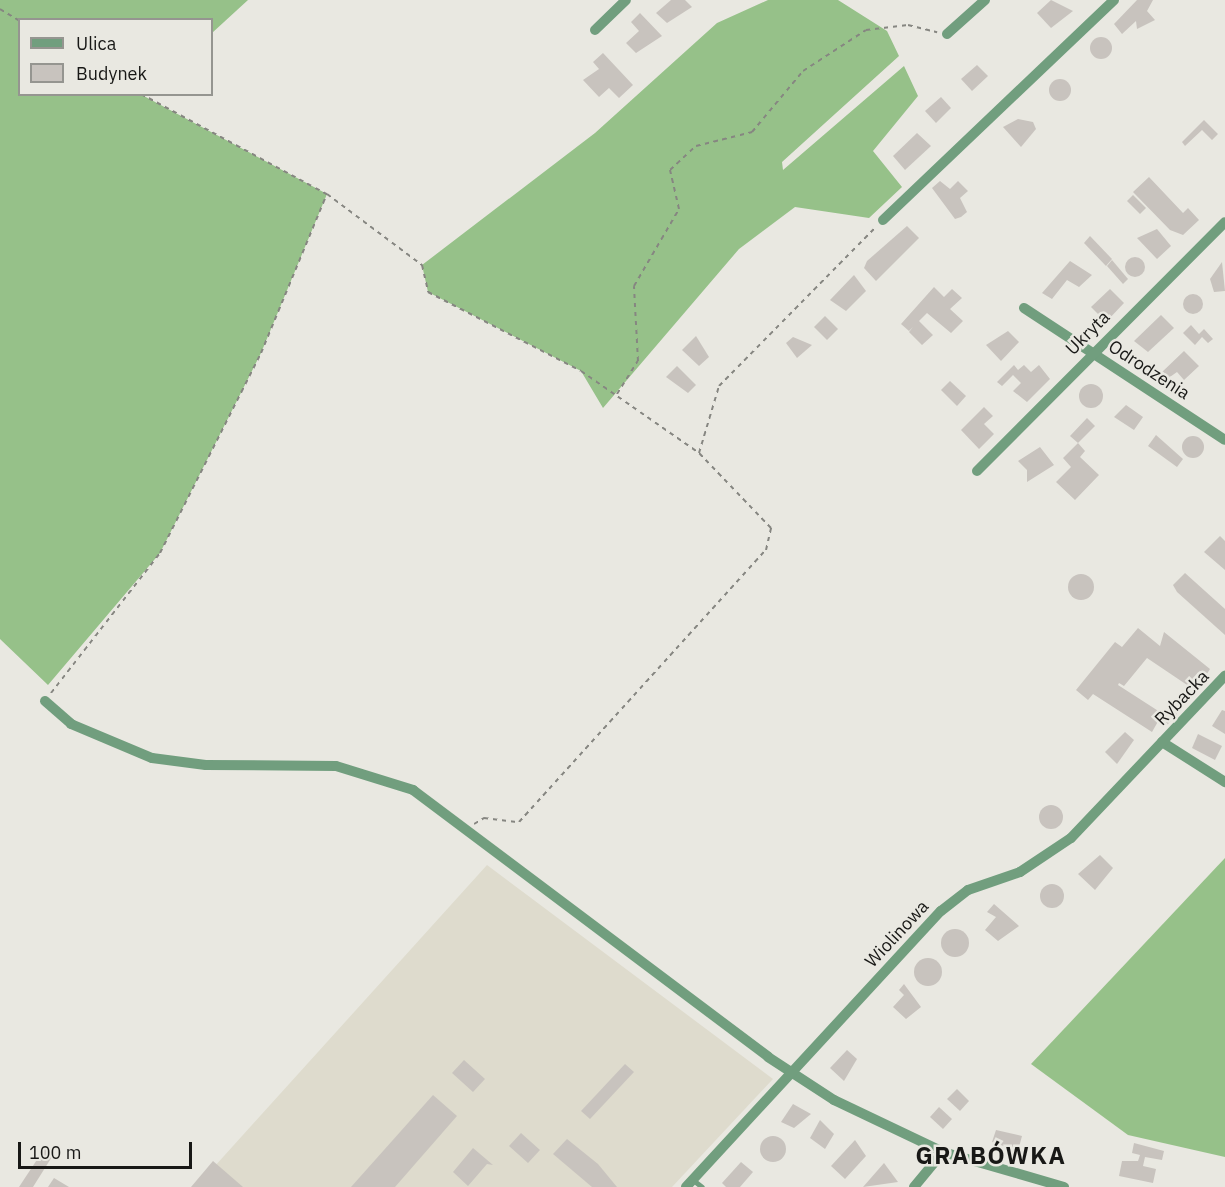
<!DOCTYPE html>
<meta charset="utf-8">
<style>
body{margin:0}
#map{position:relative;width:1225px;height:1187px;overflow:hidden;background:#e9e8e1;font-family:"IBM Plex Sans",sans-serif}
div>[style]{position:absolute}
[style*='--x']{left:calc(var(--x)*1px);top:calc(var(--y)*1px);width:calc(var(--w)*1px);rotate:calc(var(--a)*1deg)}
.built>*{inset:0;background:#dedbcd}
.forest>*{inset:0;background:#96c189}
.building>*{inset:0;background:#c8c3be}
.round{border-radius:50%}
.path>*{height:2px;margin-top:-1px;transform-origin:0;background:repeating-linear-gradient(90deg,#868681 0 4.5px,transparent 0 9px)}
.lane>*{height:5px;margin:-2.5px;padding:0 2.5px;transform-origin:2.5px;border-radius:2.5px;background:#719e7e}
.street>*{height:10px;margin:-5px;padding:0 5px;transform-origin:5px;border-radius:5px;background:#719e7e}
span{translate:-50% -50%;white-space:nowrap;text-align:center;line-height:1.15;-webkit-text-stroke:5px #e9e8e1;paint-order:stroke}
.street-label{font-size:18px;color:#181816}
.district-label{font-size:24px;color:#181816;font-weight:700;letter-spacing:1.5px}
.legend{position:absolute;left:18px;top:18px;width:195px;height:78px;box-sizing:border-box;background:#e9e8e1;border:2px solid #959590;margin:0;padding:8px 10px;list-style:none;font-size:18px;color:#181816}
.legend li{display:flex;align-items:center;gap:12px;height:30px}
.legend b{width:30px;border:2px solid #959590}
.scale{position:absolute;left:18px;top:1142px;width:174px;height:27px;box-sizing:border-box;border:3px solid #181816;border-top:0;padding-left:8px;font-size:18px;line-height:21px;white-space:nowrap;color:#181816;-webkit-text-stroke:4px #e9e8e1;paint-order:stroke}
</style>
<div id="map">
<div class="built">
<i style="clip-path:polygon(487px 865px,773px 1079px,672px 1187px,196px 1187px)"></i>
</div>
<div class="forest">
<i style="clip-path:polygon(0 0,248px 0,212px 33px,212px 20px,20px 20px,20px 94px,142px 95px,327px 194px,261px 353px,160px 553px,48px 685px,0 639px)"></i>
<i style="clip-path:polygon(768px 0,838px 0,887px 31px,899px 56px,782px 162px,783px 170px,904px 66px,918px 96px,873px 151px,902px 187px,869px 218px,795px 207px,739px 249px,603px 408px,581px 371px,428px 292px,422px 265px,595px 133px,717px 23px)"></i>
<i style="clip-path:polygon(1225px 858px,1225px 1157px,1128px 1135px,1031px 1064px)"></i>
</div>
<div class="building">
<i style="clip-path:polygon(671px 0,685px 0,692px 7px,667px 23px,656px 13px)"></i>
<i style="clip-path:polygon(1051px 0,1073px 11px,1051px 28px,1037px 13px)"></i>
<i style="clip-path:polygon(1137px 0,1153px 0,1147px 11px,1155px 20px,1137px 29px,1136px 21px,1122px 34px,1114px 24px)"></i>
<i style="clip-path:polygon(640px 13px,662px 36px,636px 53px,626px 43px,639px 31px,631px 22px)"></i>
<i class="round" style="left:1090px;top:37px;width:22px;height:22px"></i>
<i style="clip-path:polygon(603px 53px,633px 85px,619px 98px,609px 88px,599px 97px,583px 80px,599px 69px,593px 62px)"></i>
<i style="clip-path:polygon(977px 65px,988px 76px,972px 91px,961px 79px)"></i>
<i class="round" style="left:1049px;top:79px;width:22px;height:22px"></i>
<i style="clip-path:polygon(941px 97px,951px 108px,936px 123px,925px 111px)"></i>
<i style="clip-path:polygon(1018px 119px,1033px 122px,1036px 129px,1021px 147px,1003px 127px)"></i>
<i style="clip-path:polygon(1204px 120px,1218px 134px,1212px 140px,1202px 130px,1185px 146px,1182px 142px)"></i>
<i style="clip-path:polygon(917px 133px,931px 146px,905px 170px,893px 156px)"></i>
<i style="clip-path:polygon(1149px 177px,1183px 213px,1188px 208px,1199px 220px,1183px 235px,1170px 230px,1133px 192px)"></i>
<i style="clip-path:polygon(940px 181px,950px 189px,958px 181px,968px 191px,960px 198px,967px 212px,961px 217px,955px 219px,932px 188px)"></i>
<i style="clip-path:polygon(1133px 195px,1146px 208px,1140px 214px,1127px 201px)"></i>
<i style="clip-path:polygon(907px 226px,919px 238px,876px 281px,864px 268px,867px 261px)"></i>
<i style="clip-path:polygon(1157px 229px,1171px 246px,1157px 259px,1137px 238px)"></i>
<i style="clip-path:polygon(1090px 236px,1112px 259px,1106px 266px,1084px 243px)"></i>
<i class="round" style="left:1125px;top:257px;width:20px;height:20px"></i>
<i style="clip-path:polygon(1112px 260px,1128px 279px,1123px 284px,1107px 266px)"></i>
<i style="clip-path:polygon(1070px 261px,1092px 275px,1079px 287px,1067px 280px,1052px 299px,1042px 293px)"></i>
<i style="clip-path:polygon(1222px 262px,1225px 291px,1214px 292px,1210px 279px)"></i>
<i style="clip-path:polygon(854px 275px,866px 291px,846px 311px,830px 300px)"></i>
<i style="clip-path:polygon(934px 287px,944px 297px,952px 289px,962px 298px,950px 309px,963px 321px,951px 333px,927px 313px,919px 321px,933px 335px,922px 345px,909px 332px,913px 327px,909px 331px,901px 324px)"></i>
<i style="clip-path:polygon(1110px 289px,1124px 303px,1106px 322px,1091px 307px)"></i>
<i class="round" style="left:1183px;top:294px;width:20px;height:20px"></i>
<i style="clip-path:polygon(1161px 315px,1174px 328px,1148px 352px,1134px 341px)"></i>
<i style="clip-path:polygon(825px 316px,838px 329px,827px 340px,814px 327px)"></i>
<i style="clip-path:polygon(1191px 325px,1199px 334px,1204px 329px,1213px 339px,1208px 343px,1202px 337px,1195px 345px,1183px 333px)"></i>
<i style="clip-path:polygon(1008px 331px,1019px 342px,1001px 361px,986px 345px)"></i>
<i style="clip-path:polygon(696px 336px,709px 357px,699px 366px,682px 350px)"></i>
<i style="clip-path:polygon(793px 337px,812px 345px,797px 358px,786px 343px)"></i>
<i style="clip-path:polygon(1184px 351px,1199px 366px,1184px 380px,1177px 372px,1167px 379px,1161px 373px)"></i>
<i style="clip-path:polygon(1014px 365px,1018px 370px,1024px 365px,1031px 372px,1039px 365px,1050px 379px,1027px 402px,1013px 391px,1021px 383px,1013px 375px,1002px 386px,997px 382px)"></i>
<i style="clip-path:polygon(677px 366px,696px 385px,688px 393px,666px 377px)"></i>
<i style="clip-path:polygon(950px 381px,966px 396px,957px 406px,941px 390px)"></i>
<i class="round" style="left:1079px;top:384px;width:24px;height:24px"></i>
<i style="clip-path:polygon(1126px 405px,1143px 417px,1134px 430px,1114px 417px)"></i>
<i style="clip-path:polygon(984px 407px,993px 416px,984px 424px,994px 434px,979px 449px,961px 430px)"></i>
<i style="clip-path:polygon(1087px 418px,1095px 426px,1078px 443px,1085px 451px,1080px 457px,1099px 475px,1075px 500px,1056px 482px,1071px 467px,1063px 458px,1078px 443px,1070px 436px)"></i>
<i style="clip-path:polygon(1156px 435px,1183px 459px,1177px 467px,1148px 446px)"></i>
<i class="round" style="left:1182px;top:436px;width:22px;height:22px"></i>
<i style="clip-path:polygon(1040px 447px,1054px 465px,1027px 482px,1027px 470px,1018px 461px)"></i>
<i style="clip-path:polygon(1220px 536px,1225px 541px,1225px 570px,1204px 552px)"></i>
<i style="clip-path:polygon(1185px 573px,1225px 609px,1225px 635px,1177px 592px,1173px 585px)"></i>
<i class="round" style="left:1068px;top:574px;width:26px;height:26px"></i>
<i style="clip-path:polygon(1138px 628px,1160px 646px,1164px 632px,1210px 669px,1196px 691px,1147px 658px,1124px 686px,1119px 683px,1118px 685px,1163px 714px,1161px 718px,1175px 702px,1182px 709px,1167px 725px,1160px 718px,1152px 732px,1093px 694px,1088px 700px,1076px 690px,1115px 642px,1122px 647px)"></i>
<i style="clip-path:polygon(1222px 710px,1225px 711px,1225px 734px,1212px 726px)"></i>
<i style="clip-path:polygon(1125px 732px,1134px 740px,1117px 764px,1105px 752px)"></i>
<i style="clip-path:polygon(1198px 734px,1222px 746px,1215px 760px,1192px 748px)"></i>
<i class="round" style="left:1039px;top:805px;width:24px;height:24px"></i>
<i style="clip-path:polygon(1100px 855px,1113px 868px,1095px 890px,1078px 874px)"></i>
<i class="round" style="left:1040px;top:884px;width:24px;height:24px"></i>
<i style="clip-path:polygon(994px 904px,1019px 926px,998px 941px,985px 930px,996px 917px,987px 912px)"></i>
<i class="round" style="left:941px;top:929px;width:28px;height:28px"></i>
<i class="round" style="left:914px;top:958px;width:28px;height:28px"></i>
<i style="clip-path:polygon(904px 984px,921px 1007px,906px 1019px,893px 1007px,904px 995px,899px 990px)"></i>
<i style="clip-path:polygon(847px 1050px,857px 1059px,844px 1081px,830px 1068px)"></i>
<i style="clip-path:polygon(464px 1060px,485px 1079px,473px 1092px,452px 1073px)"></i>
<i style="clip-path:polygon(625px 1064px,634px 1072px,590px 1119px,581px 1111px)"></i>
<i style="clip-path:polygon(957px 1089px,969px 1101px,960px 1111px,947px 1099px)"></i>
<i style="clip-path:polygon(433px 1095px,457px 1116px,395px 1187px,351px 1187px)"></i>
<i style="clip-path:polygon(793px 1104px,811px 1114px,794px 1128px,781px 1122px)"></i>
<i style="clip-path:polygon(939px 1107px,952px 1119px,943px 1129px,930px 1117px)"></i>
<i style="clip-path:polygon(820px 1120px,834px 1134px,825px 1149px,810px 1138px)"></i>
<i style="clip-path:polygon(996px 1130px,1022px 1136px,1018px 1151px,992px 1142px)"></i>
<i style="clip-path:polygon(521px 1133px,540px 1150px,528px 1163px,509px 1146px)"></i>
<i class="round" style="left:760px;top:1136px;width:26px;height:26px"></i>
<i style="clip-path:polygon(567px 1139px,598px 1164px,617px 1187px,592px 1187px,553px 1154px)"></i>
<i style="clip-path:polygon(855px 1140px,866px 1156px,845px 1179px,831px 1166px)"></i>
<i style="clip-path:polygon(1134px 1143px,1164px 1151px,1162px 1160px,1145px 1157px,1143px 1166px,1156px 1169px,1153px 1183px,1119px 1176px,1122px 1161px,1138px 1161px,1140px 1155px,1132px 1153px)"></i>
<i style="clip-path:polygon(46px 1146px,55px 1152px,33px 1187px,19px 1187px)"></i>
<i style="clip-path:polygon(473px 1148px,493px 1165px,487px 1164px,468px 1186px,453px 1172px)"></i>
<i style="clip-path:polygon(213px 1161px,243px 1187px,191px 1187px)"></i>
<i style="clip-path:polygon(741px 1162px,753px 1172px,740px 1187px,726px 1187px,722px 1183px)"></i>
<i style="clip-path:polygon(884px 1163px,898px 1182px,863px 1187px)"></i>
<i style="clip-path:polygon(54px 1178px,69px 1187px,48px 1187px)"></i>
</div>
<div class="path">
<i style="--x:0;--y:9;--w:23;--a:31"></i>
<i style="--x:141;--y:94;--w:211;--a:28.3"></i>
<i style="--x:327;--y:194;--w:119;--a:36.8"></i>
<i style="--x:422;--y:265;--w:28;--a:77"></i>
<i style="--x:428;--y:292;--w:172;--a:27.3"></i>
<i style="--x:581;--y:371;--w:144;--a:34.8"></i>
<i style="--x:699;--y:453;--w:70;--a:-73.4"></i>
<i style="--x:719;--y:386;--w:222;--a:-45.4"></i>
<i style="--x:617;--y:394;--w:39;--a:-58"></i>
<i style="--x:638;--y:361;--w:75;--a:-93.1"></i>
<i style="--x:634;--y:286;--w:89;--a:-59.7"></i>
<i style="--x:679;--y:209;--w:40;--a:-103"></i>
<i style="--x:670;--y:170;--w:35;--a:-43"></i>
<i style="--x:696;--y:146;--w:58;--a:-14"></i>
<i style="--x:752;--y:132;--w:80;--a:-50.1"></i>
<i style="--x:803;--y:71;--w:75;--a:-33.1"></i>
<i style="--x:866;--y:30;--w:42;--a:-6.8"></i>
<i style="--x:908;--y:25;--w:30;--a:14"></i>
<i style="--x:51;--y:693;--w:177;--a:-52.1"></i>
<i style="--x:160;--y:553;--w:224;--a:-63.2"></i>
<i style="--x:261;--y:353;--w:172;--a:-67.5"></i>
<i style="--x:474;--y:824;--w:12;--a:-31"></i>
<i style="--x:484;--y:818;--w:35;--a:7"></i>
<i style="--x:519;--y:822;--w:367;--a:-47.8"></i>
<i style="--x:766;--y:550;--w:23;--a:-77"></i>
<i style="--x:771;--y:528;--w:104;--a:-133.8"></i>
</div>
<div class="lane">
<i style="--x:693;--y:1180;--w:11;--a:38"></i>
</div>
<div class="street">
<i style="--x:595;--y:30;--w:43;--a:-44.1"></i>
<i style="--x:947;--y:34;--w:51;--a:-41.8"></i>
<i style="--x:883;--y:220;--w:319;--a:-43.6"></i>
<i style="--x:1024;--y:308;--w:240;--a:33.3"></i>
<i style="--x:977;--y:471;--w:351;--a:-45.1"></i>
<i style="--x:45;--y:701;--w:35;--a:41"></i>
<i style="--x:71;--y:724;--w:88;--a:22.8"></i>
<i style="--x:152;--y:758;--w:54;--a:7.4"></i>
<i style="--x:206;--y:765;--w:130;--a:0.4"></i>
<i style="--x:336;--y:766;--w:81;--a:17.3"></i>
<i style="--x:413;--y:790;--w:444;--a:36.9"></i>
<i style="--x:768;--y:1057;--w:79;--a:33.1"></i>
<i style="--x:834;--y:1100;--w:121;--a:25.5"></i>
<i style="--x:943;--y:1152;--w:126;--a:16.1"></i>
<i style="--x:1162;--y:742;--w:75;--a:32.4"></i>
<i style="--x:686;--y:1187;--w:376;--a:-47.3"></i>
<i style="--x:941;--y:911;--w:34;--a:-38"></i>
<i style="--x:968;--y:890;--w:55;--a:-19.1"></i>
<i style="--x:1020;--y:872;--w:61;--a:-33.7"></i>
<i style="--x:1071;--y:838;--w:224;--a:-46.5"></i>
<i style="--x:914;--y:1187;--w:45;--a:-50.4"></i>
</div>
<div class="street-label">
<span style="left:1088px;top:333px;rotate:-45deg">Ukryta</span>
<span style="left:1149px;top:370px;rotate:33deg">Odrodzenia</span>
<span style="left:1182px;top:698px;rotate:-46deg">Rybacka</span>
<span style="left:897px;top:934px;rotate:-47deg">Wiolinowa</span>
</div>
<div class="district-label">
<span style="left:991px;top:1156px">GRABÓWKA</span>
</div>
<ul class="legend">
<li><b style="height:8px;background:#719e7e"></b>Ulica</li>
<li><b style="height:16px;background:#c8c3be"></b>Budynek</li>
</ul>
<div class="scale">100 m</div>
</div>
